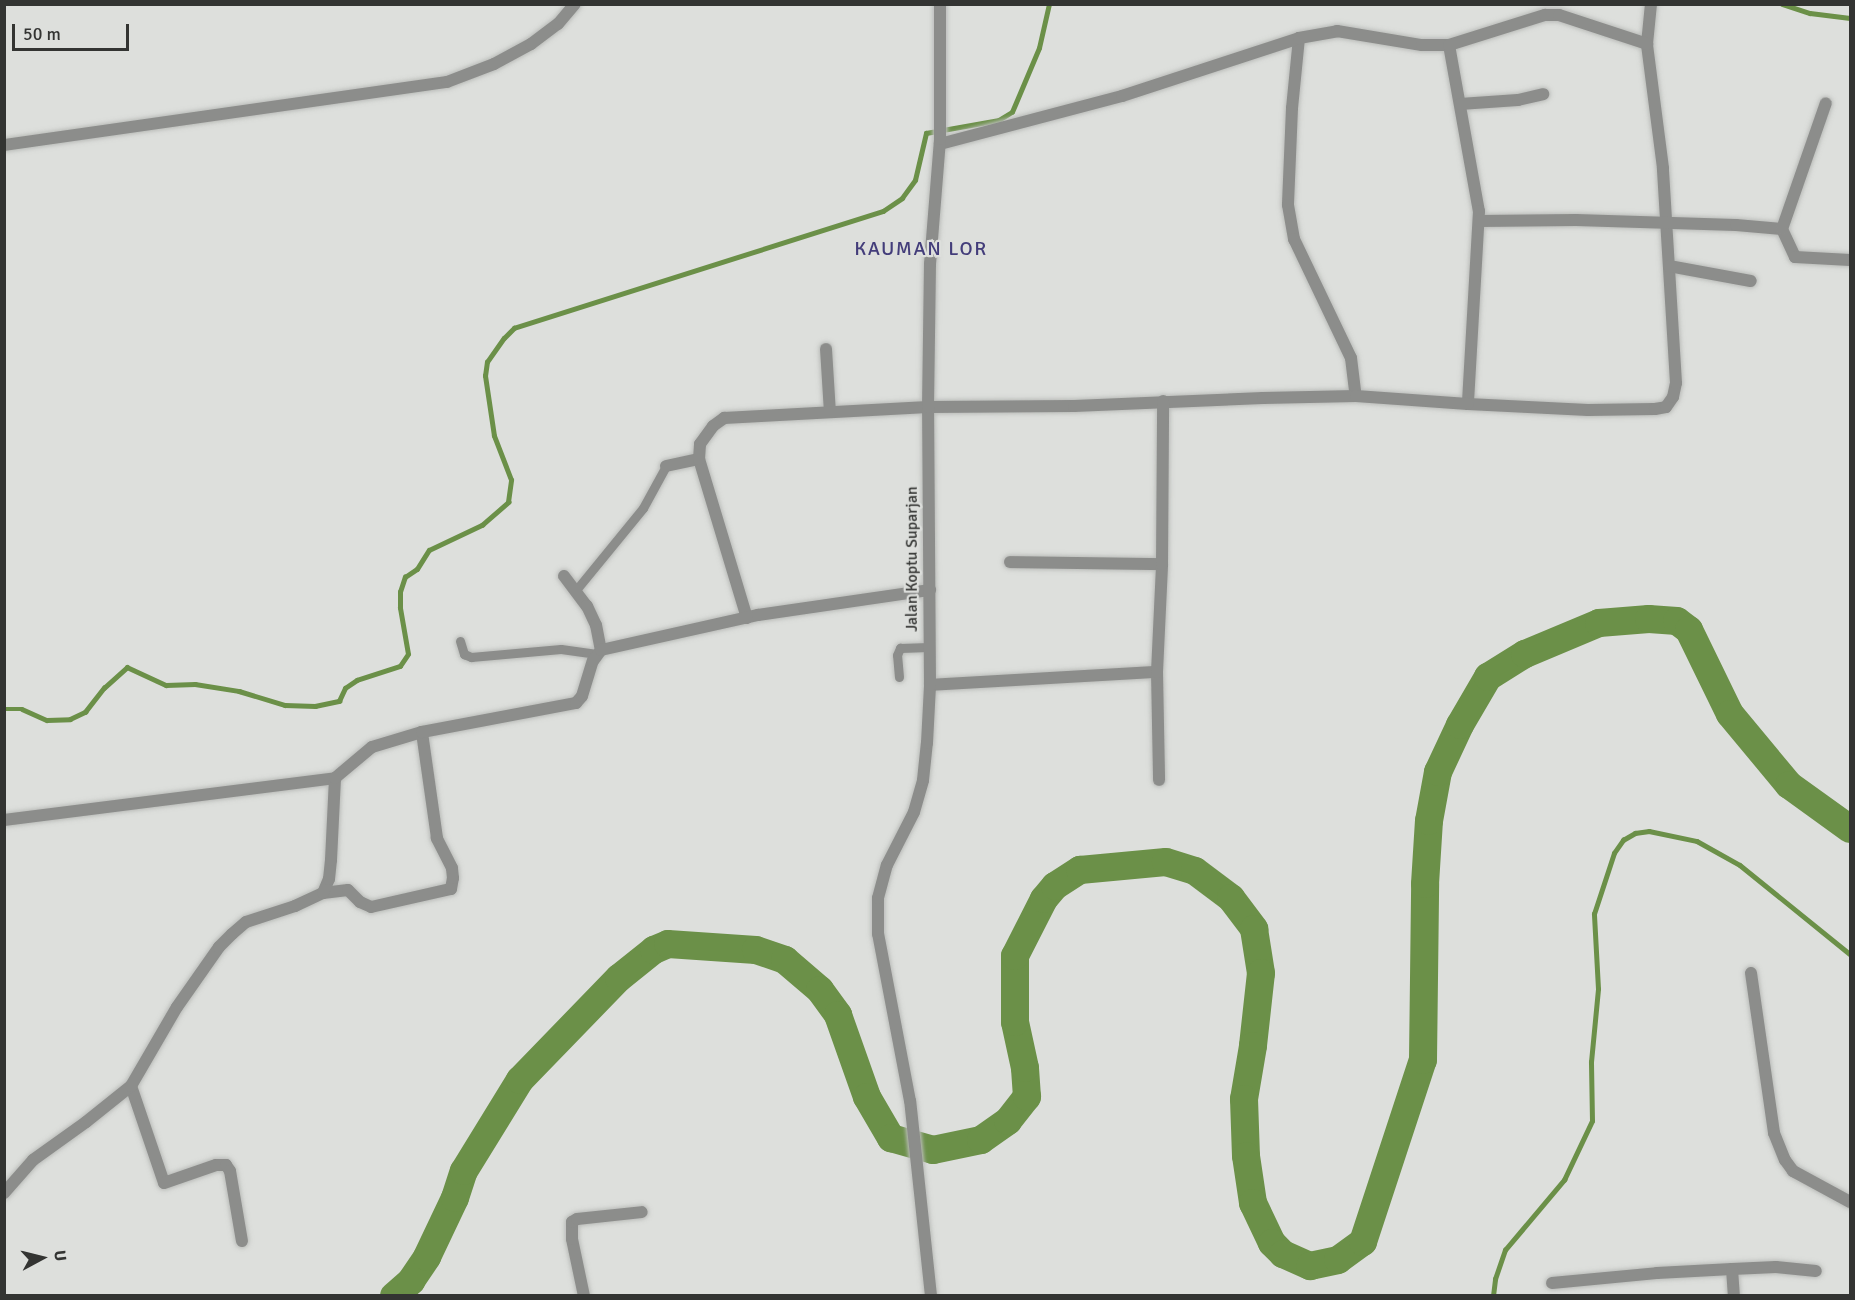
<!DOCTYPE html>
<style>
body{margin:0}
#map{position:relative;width:1855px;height:1300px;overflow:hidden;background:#dddfdc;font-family:Signika,sans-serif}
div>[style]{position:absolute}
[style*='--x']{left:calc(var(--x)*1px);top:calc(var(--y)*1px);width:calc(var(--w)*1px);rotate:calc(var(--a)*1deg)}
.stream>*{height:4.5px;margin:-2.25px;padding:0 2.25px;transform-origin:2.25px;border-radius:2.25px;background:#6b9048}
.river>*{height:28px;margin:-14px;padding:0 14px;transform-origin:14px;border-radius:14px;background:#6b9048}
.roads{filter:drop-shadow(0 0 2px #bbbdba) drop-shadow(0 0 2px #bbbdba)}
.service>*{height:9px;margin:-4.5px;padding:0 4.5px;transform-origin:4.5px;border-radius:4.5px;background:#8c8d8b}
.minor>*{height:12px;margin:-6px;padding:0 6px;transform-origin:6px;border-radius:6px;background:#8c8d8b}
span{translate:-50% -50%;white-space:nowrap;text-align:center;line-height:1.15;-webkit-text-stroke:4.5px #dddfdc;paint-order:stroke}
.street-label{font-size:16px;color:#333432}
.quarter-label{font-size:20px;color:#433d7a;letter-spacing:1.5px}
.frame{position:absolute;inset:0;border:6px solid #333432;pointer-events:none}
.north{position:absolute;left:12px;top:1228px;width:60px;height:60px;-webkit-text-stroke:4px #dddfdc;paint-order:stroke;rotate:83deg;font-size:16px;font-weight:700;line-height:24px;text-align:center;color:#333432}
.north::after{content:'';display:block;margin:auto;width:21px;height:27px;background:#333432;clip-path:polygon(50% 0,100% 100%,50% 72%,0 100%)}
.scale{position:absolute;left:12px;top:24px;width:117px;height:27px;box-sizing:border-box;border:3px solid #333432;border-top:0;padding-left:8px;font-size:18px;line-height:21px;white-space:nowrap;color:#333432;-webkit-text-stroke:4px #dddfdc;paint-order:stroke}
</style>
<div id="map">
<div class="stream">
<i style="--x:1782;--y:4;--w:29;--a:18"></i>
<i style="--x:1810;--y:13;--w:40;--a:7.1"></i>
<i style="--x:4;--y:709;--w:18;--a:0"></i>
<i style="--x:22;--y:709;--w:27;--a:24"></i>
<i style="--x:47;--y:720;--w:23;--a:-2"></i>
<i style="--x:70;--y:719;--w:17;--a:-25"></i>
<i style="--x:85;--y:712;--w:31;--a:-52"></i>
<i style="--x:104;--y:688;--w:31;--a:-42"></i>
<i style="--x:127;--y:667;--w:43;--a:24.8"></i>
<i style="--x:166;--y:685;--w:29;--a:-2"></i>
<i style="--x:195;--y:684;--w:45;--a:9"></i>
<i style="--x:239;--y:691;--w:48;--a:16.9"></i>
<i style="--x:285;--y:705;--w:30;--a:2"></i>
<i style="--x:315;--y:706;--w:25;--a:-12"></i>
<i style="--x:339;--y:701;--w:14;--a:-65"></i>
<i style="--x:345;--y:688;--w:14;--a:-34"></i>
<i style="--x:357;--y:680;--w:45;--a:-18"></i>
<i style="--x:400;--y:666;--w:14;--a:-56"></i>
<i style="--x:408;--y:654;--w:47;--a:-99.9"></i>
<i style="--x:400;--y:608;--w:16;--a:-90"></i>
<i style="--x:400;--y:592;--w:16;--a:-72"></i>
<i style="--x:405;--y:577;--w:14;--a:-34"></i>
<i style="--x:417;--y:569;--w:22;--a:-58"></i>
<i style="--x:429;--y:550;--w:59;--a:-25.3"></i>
<i style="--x:482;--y:525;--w:35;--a:-41"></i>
<i style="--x:508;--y:502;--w:22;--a:-82"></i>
<i style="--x:511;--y:480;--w:47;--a:-111.1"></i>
<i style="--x:494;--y:436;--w:61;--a:-98.5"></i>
<i style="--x:485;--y:376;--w:14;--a:-82"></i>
<i style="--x:487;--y:362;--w:29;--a:-55"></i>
<i style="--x:504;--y:338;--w:14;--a:-45"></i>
<i style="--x:514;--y:328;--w:387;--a:-17.6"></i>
<i style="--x:883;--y:211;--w:23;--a:-34"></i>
<i style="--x:902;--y:198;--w:22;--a:-54"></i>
<i style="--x:915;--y:180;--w:48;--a:-76.8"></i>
<i style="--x:926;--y:133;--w:74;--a:-10.1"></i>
<i style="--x:999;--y:120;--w:15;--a:-32"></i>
<i style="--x:1012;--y:112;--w:69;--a:-67.1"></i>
<i style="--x:1039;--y:48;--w:45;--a:-77.2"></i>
<i style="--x:1493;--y:1296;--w:17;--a:-83"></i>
<i style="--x:1495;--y:1279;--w:31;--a:-71"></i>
<i style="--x:1505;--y:1250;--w:92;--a:-49.9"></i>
<i style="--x:1564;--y:1180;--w:65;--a:-64.6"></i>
<i style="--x:1592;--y:1121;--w:59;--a:-91"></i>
<i style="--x:1591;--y:1062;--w:73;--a:-84.5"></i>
<i style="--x:1598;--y:989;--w:75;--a:-93.1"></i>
<i style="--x:1594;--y:914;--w:64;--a:-71.8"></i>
<i style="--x:1614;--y:853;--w:16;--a:-55"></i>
<i style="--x:1623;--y:840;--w:14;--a:-30"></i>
<i style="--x:1635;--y:833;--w:14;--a:-8"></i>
<i style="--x:1649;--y:831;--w:49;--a:11.8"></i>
<i style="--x:1697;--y:841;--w:49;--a:29.2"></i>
<i style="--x:1740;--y:865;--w:141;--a:39"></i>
</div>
<div class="river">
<i style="--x:394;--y:1296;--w:23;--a:-41"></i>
<i style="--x:411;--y:1281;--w:29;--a:-56"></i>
<i style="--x:427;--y:1257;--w:65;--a:-64.6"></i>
<i style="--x:455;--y:1198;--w:28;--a:-72"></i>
<i style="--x:464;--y:1171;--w:107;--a:-58.4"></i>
<i style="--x:520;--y:1080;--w:142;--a:-45.9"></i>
<i style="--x:619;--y:978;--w:45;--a:-38.7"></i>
<i style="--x:654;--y:950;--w:15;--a:-23"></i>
<i style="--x:668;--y:944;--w:88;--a:3.9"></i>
<i style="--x:756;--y:950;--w:31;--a:19"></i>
<i style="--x:785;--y:960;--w:46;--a:40.6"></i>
<i style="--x:820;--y:990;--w:31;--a:54"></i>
<i style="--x:838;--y:1015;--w:87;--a:70.5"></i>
<i style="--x:867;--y:1097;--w:48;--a:59.7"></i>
<i style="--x:891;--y:1138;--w:44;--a:15.9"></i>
<i style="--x:933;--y:1150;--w:49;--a:-11.8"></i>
<i style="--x:981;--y:1140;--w:33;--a:-35"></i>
<i style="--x:1008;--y:1121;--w:31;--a:-52"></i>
<i style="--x:1027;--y:1097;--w:29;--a:-94"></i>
<i style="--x:1025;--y:1068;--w:47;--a:-102.3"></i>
<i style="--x:1015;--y:1022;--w:66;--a:-90"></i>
<i style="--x:1015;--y:956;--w:64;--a:-63"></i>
<i style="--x:1044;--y:899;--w:17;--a:-50"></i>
<i style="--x:1055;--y:886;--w:30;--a:-33"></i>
<i style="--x:1080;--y:870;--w:86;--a:-5.3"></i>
<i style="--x:1166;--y:862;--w:30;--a:17"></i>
<i style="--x:1195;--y:871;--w:45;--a:36.9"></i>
<i style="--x:1231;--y:898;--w:39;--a:53"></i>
<i style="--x:1254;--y:929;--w:45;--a:81"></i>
<i style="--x:1261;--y:973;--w:73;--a:96.3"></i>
<i style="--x:1253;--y:1046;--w:54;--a:99.6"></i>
<i style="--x:1244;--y:1099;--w:57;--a:88"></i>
<i style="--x:1246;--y:1156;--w:48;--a:81.5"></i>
<i style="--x:1253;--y:1203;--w:44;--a:64.6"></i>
<i style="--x:1272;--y:1243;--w:16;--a:45"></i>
<i style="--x:1283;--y:1254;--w:30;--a:24"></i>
<i style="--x:1310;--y:1266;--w:29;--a:-12"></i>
<i style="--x:1338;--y:1260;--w:31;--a:-36"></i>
<i style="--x:1363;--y:1242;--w:192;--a:-71.8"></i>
<i style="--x:1423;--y:1060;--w:176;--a:-89.3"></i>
<i style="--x:1425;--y:884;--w:63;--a:-86.4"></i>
<i style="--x:1429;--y:821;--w:50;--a:-79.6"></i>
<i style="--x:1438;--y:772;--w:52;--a:-64.9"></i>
<i style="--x:1460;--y:725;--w:56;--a:-59.7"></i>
<i style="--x:1488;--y:677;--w:44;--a:-31.9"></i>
<i style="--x:1525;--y:654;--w:80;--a:-22.7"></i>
<i style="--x:1599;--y:623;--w:50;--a:-4.6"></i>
<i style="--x:1649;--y:619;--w:28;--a:4"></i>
<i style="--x:1677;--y:621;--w:15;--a:37"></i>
<i style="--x:1689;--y:630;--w:93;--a:64"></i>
<i style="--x:1730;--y:714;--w:92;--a:50.3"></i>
<i style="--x:1789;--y:785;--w:75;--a:35.8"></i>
</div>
<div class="roads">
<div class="service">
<i style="--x:576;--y:590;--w:106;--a:-50.7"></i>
<i style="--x:643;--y:508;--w:48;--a:-61.3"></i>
<i style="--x:460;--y:641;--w:14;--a:73"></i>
<i style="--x:464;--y:654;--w:8;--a:23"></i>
<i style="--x:471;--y:657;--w:90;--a:-5.1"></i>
<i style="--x:561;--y:649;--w:36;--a:8"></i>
<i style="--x:899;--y:677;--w:22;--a:-95"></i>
<i style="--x:897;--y:655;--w:8;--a:-67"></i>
<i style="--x:900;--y:648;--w:29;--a:-2"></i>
</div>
<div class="minor">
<i style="--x:1299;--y:38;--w:70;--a:95.7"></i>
<i style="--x:1292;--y:108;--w:97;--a:92.4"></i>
<i style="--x:1288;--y:205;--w:35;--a:80"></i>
<i style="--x:1294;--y:239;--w:132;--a:64.4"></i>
<i style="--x:1351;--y:358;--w:38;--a:83"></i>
<i style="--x:1449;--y:45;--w:169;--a:79.8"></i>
<i style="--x:1479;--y:211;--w:193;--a:93.3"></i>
<i style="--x:1468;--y:404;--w:120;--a:2.9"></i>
<i style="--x:1588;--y:410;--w:67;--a:-0.9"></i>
<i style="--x:1655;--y:409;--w:11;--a:-10"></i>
<i style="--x:1666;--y:407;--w:12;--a:-55"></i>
<i style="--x:1673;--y:397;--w:14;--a:-78"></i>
<i style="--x:1676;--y:383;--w:215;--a:-93.5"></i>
<i style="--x:1663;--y:168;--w:125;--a:-97.4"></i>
<i style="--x:1647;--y:44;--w:40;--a:-84.3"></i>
<i style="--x:1460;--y:104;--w:58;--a:-3.9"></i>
<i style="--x:1518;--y:100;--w:26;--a:-13"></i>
<i style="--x:940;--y:144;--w:188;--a:-14.8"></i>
<i style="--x:1122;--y:96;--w:186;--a:-18.1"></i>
<i style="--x:1299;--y:38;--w:39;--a:-10"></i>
<i style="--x:1337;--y:31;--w:86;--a:9.4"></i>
<i style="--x:1422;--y:45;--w:27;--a:0"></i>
<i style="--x:1449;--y:45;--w:101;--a:-17.4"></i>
<i style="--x:1545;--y:15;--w:14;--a:0"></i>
<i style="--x:1559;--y:15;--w:93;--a:18.2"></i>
<i style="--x:4;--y:145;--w:447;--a:-8.1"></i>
<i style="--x:447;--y:82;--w:50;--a:-21"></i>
<i style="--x:494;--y:64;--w:42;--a:-28.4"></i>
<i style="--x:531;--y:44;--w:34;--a:-37"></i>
<i style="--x:558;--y:24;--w:26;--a:-50"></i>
<i style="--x:1479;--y:221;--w:97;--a:-0.6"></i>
<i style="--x:1576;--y:220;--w:160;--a:1.8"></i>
<i style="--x:1736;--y:225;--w:46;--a:5"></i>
<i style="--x:1782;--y:229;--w:31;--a:65"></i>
<i style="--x:1795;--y:257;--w:55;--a:3.1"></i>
<i style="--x:1782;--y:229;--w:133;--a:-70.8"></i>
<i style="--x:1669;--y:266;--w:83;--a:10.4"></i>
<i style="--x:826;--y:349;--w:63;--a:86.4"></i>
<i style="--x:666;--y:466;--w:34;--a:-12"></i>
<i style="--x:1010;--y:562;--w:152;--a:0.8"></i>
<i style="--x:564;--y:576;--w:38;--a:53"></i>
<i style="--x:587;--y:606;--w:21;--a:65"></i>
<i style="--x:596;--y:625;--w:25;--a:79"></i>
<i style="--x:747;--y:618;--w:166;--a:-106.8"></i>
<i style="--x:699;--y:459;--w:15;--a:-86"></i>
<i style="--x:700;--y:444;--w:22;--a:-54"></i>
<i style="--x:713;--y:426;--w:14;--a:-36"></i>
<i style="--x:724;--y:418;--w:204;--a:-3.1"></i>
<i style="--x:928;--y:407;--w:146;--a:-0.4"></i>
<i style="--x:1074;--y:406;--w:189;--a:-2.4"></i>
<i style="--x:1263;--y:398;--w:93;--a:-1.2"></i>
<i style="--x:1356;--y:396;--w:112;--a:4.1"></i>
<i style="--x:1157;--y:672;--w:108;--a:88.9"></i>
<i style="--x:930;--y:685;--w:227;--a:-3.3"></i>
<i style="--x:1157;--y:672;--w:108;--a:-87.3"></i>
<i style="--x:1162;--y:564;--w:163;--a:-89.6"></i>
<i style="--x:4;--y:820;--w:334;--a:-7.2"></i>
<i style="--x:323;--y:893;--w:25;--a:-7"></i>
<i style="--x:348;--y:890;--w:17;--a:45"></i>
<i style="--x:360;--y:902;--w:12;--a:24"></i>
<i style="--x:371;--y:907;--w:82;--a:-12.7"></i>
<i style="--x:451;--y:889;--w:11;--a:-80"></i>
<i style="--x:453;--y:878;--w:10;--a:-96"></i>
<i style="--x:452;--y:868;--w:34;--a:-117"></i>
<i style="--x:437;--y:838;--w:107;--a:-98.1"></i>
<i style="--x:1751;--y:973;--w:162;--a:81.8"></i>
<i style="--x:1774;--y:1133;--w:29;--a:68"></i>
<i style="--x:1785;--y:1160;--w:14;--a:54"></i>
<i style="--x:1793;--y:1171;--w:65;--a:28.5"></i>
<i style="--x:131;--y:1086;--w:102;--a:71.2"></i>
<i style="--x:164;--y:1183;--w:55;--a:-19.1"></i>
<i style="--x:216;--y:1165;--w:10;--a:0"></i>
<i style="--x:226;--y:1165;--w:7;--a:56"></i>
<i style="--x:230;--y:1171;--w:71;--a:80.3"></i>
<i style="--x:4;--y:1193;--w:44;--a:-48.7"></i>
<i style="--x:33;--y:1160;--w:65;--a:-35.6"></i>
<i style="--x:86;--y:1122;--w:58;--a:-38.7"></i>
<i style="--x:131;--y:1086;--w:91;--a:-59.8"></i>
<i style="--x:177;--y:1007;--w:73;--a:-55"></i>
<i style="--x:219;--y:947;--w:18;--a:-45"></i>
<i style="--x:232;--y:934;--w:18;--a:-41"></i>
<i style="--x:246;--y:922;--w:52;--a:-18.1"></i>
<i style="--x:295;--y:906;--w:31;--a:-25"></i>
<i style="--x:323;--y:893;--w:15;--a:-67"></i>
<i style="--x:329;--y:879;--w:19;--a:-84"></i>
<i style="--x:331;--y:860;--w:82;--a:-87.2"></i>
<i style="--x:335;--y:778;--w:48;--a:-40"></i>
<i style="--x:372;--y:747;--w:52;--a:-16.7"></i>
<i style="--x:422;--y:732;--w:157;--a:-10.7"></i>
<i style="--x:576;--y:703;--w:9;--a:-49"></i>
<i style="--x:582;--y:696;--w:37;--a:-73"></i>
<i style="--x:593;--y:661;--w:14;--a:-54"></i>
<i style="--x:601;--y:650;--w:161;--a:-12.6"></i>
<i style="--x:758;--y:615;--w:174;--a:-8.3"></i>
<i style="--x:1732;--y:1269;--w:44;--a:-2.6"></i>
<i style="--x:1776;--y:1267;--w:40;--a:5.7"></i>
<i style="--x:1552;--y:1283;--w:105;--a:-5.4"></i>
<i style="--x:1657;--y:1273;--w:75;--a:-3.1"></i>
<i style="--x:1732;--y:1269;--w:27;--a:86"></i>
<i style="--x:584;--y:1296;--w:58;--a:-101.9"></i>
<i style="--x:572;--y:1239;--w:17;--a:-90"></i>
<i style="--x:572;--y:1222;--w:6;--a:-31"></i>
<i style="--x:577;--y:1219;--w:65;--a:-6.1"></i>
<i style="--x:931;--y:1296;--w:196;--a:-96.1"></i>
<i style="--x:910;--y:1101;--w:170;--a:-100.8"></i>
<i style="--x:878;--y:934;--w:36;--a:-90"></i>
<i style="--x:878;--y:898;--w:34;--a:-75"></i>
<i style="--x:887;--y:865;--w:59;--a:-63"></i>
<i style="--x:914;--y:812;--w:33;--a:-74"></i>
<i style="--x:923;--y:780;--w:37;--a:-84"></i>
<i style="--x:927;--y:743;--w:58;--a:-87"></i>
<i style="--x:930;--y:685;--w:278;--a:-90.4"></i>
<i style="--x:928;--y:407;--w:143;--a:-89.2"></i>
<i style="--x:930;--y:264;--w:125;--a:-85.4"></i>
<i style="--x:940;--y:139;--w:135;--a:-90"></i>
</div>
</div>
<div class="street-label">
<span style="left:912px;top:559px;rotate:-90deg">Jalan Koptu Suparjan</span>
</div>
<div class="quarter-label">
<span style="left:921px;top:248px">KAUMAN LOR</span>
</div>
<div class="frame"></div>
<div class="north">U</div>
<div class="scale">50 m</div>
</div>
